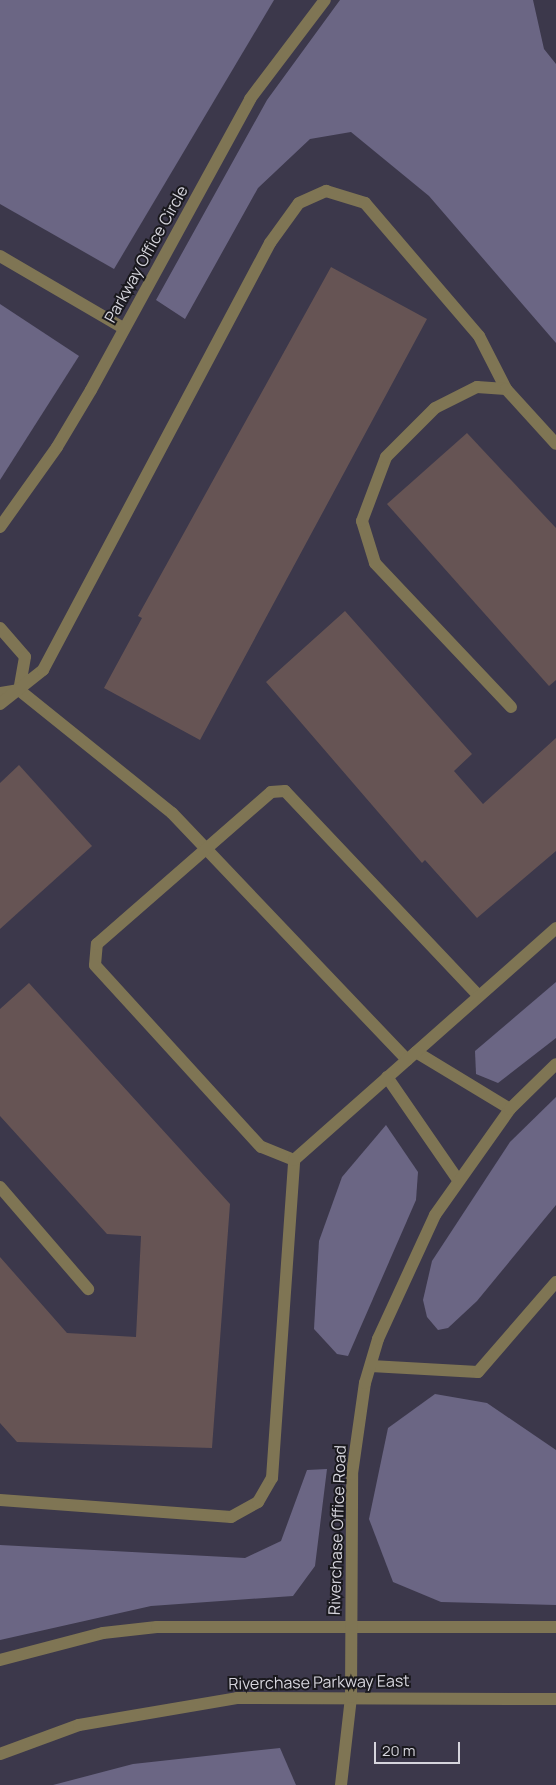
<!DOCTYPE html>
<style>
body{margin:0}
#map{position:relative;width:556px;height:1785px;overflow:hidden;background:#32303d;font-family:Manrope,sans-serif}
div>[style]{position:absolute}
[style*='--x']{left:calc(var(--x)*1px);top:calc(var(--y)*1px);width:calc(var(--w)*1px);rotate:calc(var(--a)*1deg)}
.built>*{inset:0;background:#3c384b}
.forest>*{inset:0;background:#6b6684}
.building>*{inset:0;background:#665454}
.minor>*{height:12px;margin:-6px;padding:0 6px;transform-origin:6px;border-radius:6px;background:#7f7554}
span{translate:-50% -50%;white-space:nowrap;text-align:center;line-height:1.15;-webkit-text-stroke:4px #1a191e;paint-order:stroke}
.street-label{font-size:16px;color:#d6d5dd}
.scale{position:absolute;left:374px;top:1742px;width:86px;height:22px;box-sizing:border-box;border:2px solid #d6d5dd;border-top:0;padding-left:6px;font-size:15px;line-height:18px;white-space:nowrap;color:#d6d5dd;-webkit-text-stroke:4px #1a191e;paint-order:stroke}
</style>
<div id="map">
<div class="built">
<i style="clip-path:polygon(0 0,556px 0,556px 1785px,0 1785px)"></i>
</div>
<div class="forest">
<i style="clip-path:polygon(0 0,274px 0,114px 269px,0 204px)"></i>
<i style="clip-path:polygon(340px 0,533px 0,544px 49px,556px 64px,556px 343px,429px 196px,351px 132px,310px 139px,258px 188px,185px 319px,156px 300px,267px 100px)"></i>
<i style="clip-path:polygon(0 304px,79px 356px,0 480px)"></i>
<i style="clip-path:polygon(556px 982px,556px 1038px,498px 1083px,476px 1074px,475px 1051px)"></i>
<i style="clip-path:polygon(556px 1097px,556px 1205px,477px 1301px,448px 1328px,438px 1330px,427px 1317px,423px 1300px,432px 1261px,510px 1142px)"></i>
<i style="clip-path:polygon(386px 1125px,418px 1172px,416px 1200px,348px 1356px,337px 1354px,314px 1329px,319px 1241px,342px 1177px)"></i>
<i style="clip-path:polygon(435px 1394px,487px 1403px,556px 1450px,556px 1605px,441px 1602px,393px 1582px,369px 1519px,388px 1428px)"></i>
<i style="clip-path:polygon(327px 1469px,315px 1566px,293px 1596px,151px 1606px,0 1640px,0 1545px,245px 1558px,281px 1541px,307px 1470px)"></i>
<i style="clip-path:polygon(280px 1748px,296px 1785px,53px 1785px,133px 1764px)"></i>
</div>
<div class="building">
<i style="clip-path:polygon(331px 267px,427px 319px,200px 740px,104px 688px,142px 618px,138px 616px)"></i>
<i style="clip-path:polygon(467px 433px,556px 528px,556px 680px,549px 686px,387px 504px)"></i>
<i style="clip-path:polygon(345px 611px,472px 754px,454px 771px,483px 804px,556px 738px,556px 851px,477px 918px,425px 860px,422px 863px,266px 682px)"></i>
<i style="clip-path:polygon(19px 765px,92px 846px,0 929px,0 783px)"></i>
<i style="clip-path:polygon(29px 983px,230px 1204px,212px 1448px,17px 1442px,0 1423px,0 1257px,67px 1333px,136px 1337px,141px 1236px,107px 1234px,0 1116px,0 1009px)"></i>
</div>
<div class="minor">
<i style="--x:0;--y:256;--w:143;--a:30.3"></i>
<i style="--x:0;--y:527;--w:98;--a:-54.5"></i>
<i style="--x:57;--y:447;--w:66;--a:-59.2"></i>
<i style="--x:91;--y:390;--w:332;--a:-61.3"></i>
<i style="--x:250;--y:99;--w:124;--a:-52.9"></i>
<i style="--x:0;--y:628;--w:38;--a:49"></i>
<i style="--x:25;--y:657;--w:34;--a:100"></i>
<i style="--x:19;--y:690;--w:19;--a:171"></i>
<i style="--x:19;--y:690;--w:196;--a:38.8"></i>
<i style="--x:172;--y:813;--w:341;--a:46.4"></i>
<i style="--x:0;--y:704;--w:55;--a:-38.3"></i>
<i style="--x:43;--y:670;--w:484;--a:-62"></i>
<i style="--x:270;--y:243;--w:49;--a:-54.1"></i>
<i style="--x:299;--y:203;--w:30;--a:-24"></i>
<i style="--x:326;--y:191;--w:41;--a:17.1"></i>
<i style="--x:365;--y:203;--w:175;--a:49.4"></i>
<i style="--x:479;--y:336;--w:59;--a:63"></i>
<i style="--x:511;--y:707;--w:198;--a:-133.4"></i>
<i style="--x:375;--y:563;--w:44;--a:-107.2"></i>
<i style="--x:362;--y:521;--w:68;--a:-69.4"></i>
<i style="--x:386;--y:457;--w:69;--a:-45"></i>
<i style="--x:435;--y:408;--w:47;--a:-26.6"></i>
<i style="--x:477;--y:387;--w:29;--a:4"></i>
<i style="--x:506;--y:389;--w:74;--a:47.7"></i>
<i style="--x:416;--y:1052;--w:110;--a:31.2"></i>
<i style="--x:387;--y:1077;--w:125;--a:55.4"></i>
<i style="--x:294;--y:1160;--w:35;--a:-158"></i>
<i style="--x:261;--y:1147;--w:246;--a:-132.4"></i>
<i style="--x:95;--y:965;--w:21;--a:-85"></i>
<i style="--x:97;--y:944;--w:231;--a:-41.1"></i>
<i style="--x:271;--y:792;--w:14;--a:-4"></i>
<i style="--x:285;--y:791;--w:282;--a:46.6"></i>
<i style="--x:0;--y:1187;--w:135;--a:49.2"></i>
<i style="--x:371;--y:1366;--w:107;--a:3.2"></i>
<i style="--x:478;--y:1372;--w:119;--a:-49.1"></i>
<i style="--x:0;--y:1500;--w:232;--a:4.2"></i>
<i style="--x:231;--y:1517;--w:31;--a:-29"></i>
<i style="--x:258;--y:1502;--w:28;--a:-60"></i>
<i style="--x:272;--y:1478;--w:319;--a:-86"></i>
<i style="--x:294;--y:1160;--w:350;--a:-41.5"></i>
<i style="--x:0;--y:1660;--w:106;--a:-14.7"></i>
<i style="--x:103;--y:1633;--w:54;--a:-6.3"></i>
<i style="--x:157;--y:1627;--w:399;--a:0"></i>
<i style="--x:0;--y:1754;--w:84;--a:-20.2"></i>
<i style="--x:79;--y:1725;--w:160;--a:-9.7"></i>
<i style="--x:237;--y:1698;--w:319;--a:0.2"></i>
<i style="--x:341;--y:1785;--w:89;--a:-83.5"></i>
<i style="--x:351;--y:1697;--w:223;--a:-89.7"></i>
<i style="--x:352;--y:1474;--w:92;--a:-81.9"></i>
<i style="--x:365;--y:1383;--w:46;--a:-73.5"></i>
<i style="--x:378;--y:1339;--w:136;--a:-65.3"></i>
<i style="--x:435;--y:1215;--w:130;--a:-54.7"></i>
<i style="--x:510;--y:1109;--w:64;--a:-44.4"></i>
</div>
<div class="street-label">
<span style="left:146px;top:254px;rotate:-61deg">Parkway Office Circle</span>
<span style="left:337px;top:1530px;rotate:-88deg">Riverchase Office Road</span>
<span style="left:319px;top:1682px;rotate:-1deg">Riverchase Parkway East</span>
</div>
<div class="scale">20 m</div>
</div>
